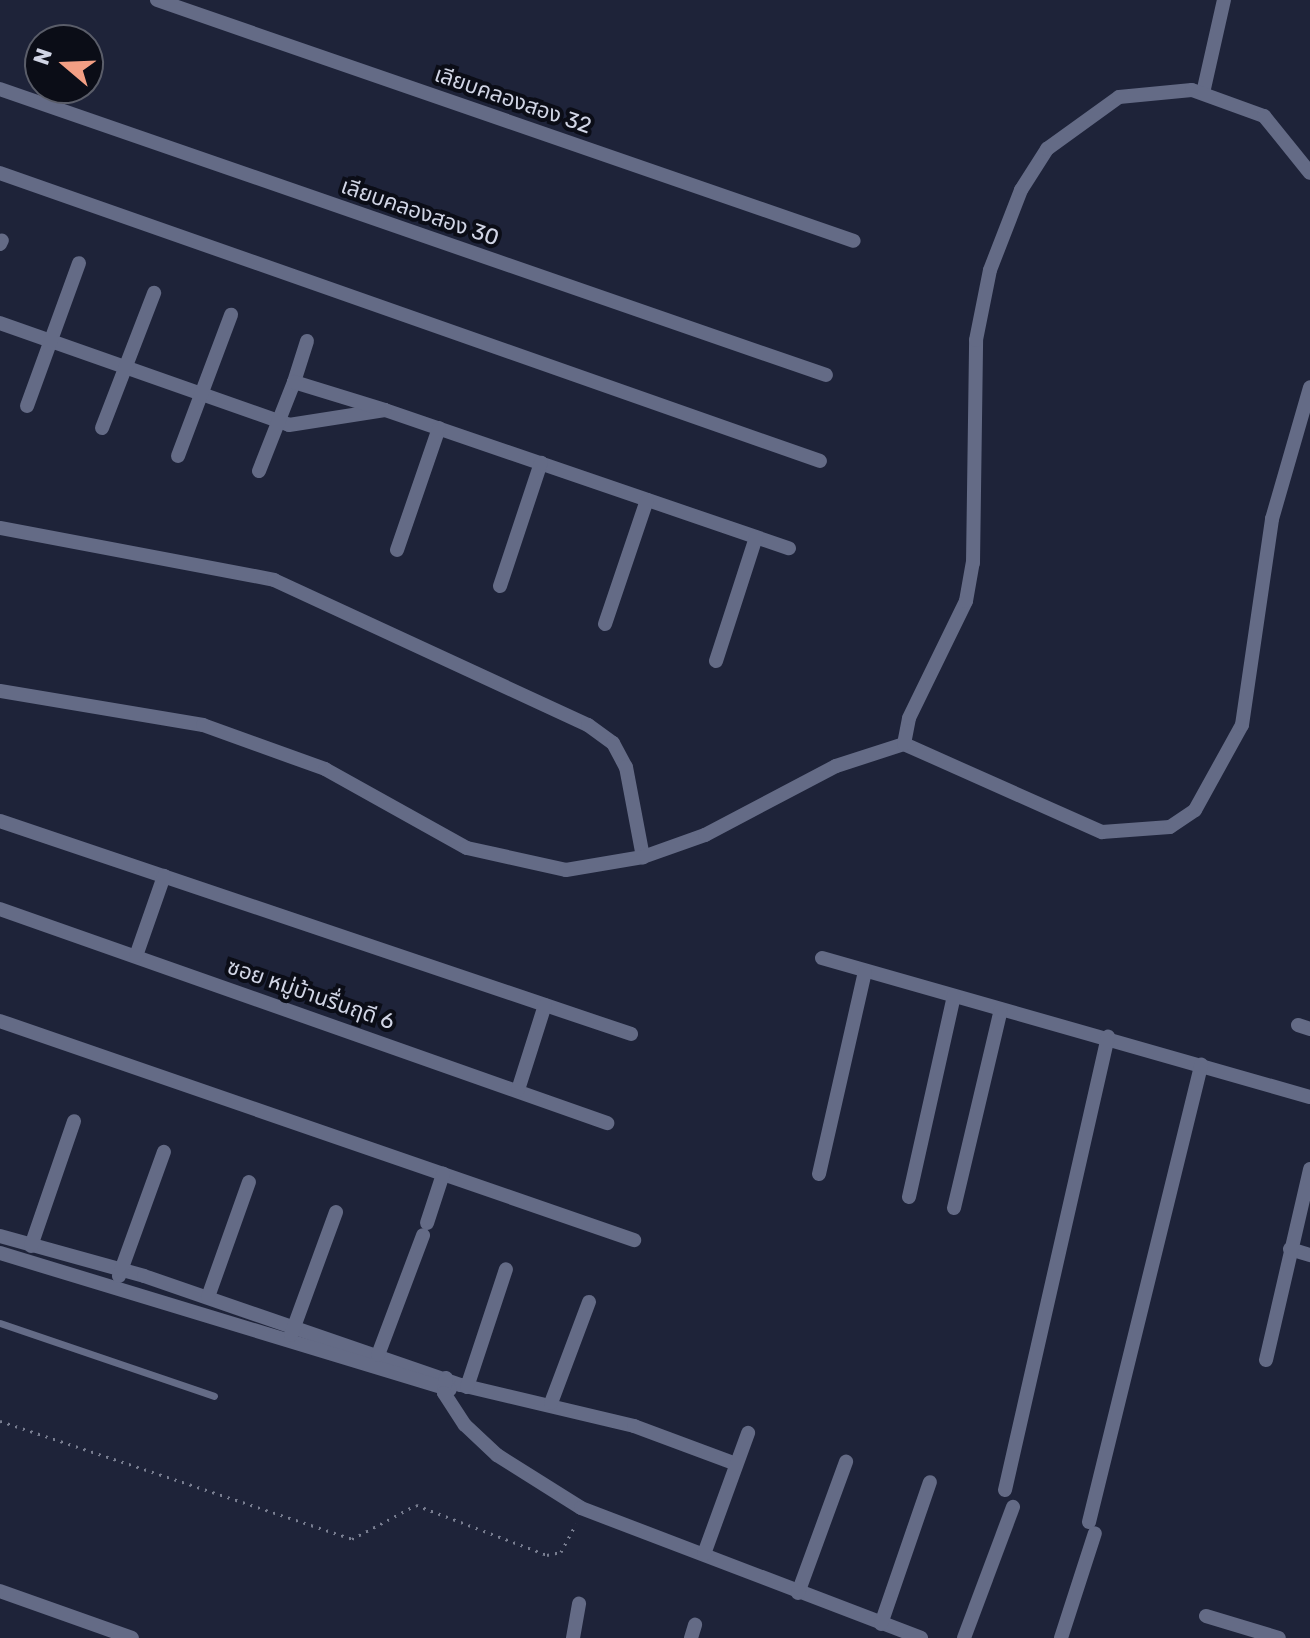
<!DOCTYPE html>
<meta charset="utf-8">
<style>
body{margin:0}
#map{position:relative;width:1310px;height:1638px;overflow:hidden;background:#1e2339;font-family:Rubik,"Noto Sans Thai",sans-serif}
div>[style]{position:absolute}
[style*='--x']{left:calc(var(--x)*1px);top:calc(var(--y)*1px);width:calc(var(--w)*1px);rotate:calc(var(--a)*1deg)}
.path>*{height:3px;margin-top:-1.5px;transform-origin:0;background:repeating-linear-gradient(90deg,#797e91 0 2px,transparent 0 8px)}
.lane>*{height:7px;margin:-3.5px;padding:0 3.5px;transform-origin:3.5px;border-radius:3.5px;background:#646b86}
.street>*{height:14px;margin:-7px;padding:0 7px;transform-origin:7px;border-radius:7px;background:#646b86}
span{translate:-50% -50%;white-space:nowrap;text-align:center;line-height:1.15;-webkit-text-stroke:8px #0b0d17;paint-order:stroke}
.street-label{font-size:22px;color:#d1d5e5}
.north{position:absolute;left:24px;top:24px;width:80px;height:80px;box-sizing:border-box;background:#0b0d17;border:2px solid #5a5d69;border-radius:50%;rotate:289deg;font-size:22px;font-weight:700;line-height:32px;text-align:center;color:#d1d5e5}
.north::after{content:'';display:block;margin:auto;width:28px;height:36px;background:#f39f84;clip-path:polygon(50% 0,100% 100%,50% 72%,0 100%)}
</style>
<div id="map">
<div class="path">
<i style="--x:0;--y:1421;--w:371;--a:18.5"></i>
<i style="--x:352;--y:1539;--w:72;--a:-28"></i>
<i style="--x:416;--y:1505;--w:140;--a:20.9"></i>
<i style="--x:547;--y:1555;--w:14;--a:-12"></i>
<i style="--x:561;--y:1552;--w:32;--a:-62"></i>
</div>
<div class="lane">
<i style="--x:0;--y:1323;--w:226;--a:18.8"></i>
</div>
<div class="street">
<i style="--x:157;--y:0;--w:737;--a:19.07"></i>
<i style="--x:0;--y:89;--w:874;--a:19.1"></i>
<i style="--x:1203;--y:93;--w:95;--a:-77.3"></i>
<i style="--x:0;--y:173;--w:869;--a:19.35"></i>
<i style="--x:0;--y:244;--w:4;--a:-63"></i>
<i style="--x:0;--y:323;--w:306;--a:19.4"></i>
<i style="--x:289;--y:425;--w:97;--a:-8.9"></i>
<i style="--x:385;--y:410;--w:427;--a:18.9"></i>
<i style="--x:294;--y:382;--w:43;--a:-72.4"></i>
<i style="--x:27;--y:406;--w:152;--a:-70"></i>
<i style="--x:102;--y:428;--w:145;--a:-68.9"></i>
<i style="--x:178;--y:456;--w:151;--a:-69.4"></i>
<i style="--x:259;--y:471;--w:96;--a:-68.5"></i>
<i style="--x:294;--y:382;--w:95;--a:17.1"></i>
<i style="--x:0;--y:528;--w:279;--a:10.7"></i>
<i style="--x:274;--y:580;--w:346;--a:24.8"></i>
<i style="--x:588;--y:725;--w:31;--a:36"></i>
<i style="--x:613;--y:743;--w:27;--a:62"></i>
<i style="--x:626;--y:767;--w:92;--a:79.3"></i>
<i style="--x:397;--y:550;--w:129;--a:-71"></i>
<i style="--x:500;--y:586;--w:130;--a:-71.6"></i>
<i style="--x:605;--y:624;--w:131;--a:-71.3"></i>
<i style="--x:716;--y:661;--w:130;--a:-72.1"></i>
<i style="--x:0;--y:691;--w:206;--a:9.5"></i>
<i style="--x:203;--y:725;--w:130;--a:19.8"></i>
<i style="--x:325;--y:769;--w:162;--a:29.1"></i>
<i style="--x:467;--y:848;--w:101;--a:12.5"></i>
<i style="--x:566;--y:870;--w:78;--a:-9.6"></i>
<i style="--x:643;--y:857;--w:66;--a:-19.5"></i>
<i style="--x:705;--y:835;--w:148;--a:-27.8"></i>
<i style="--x:836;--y:766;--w:71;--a:-17.9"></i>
<i style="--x:904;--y:744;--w:217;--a:24"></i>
<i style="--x:1102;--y:832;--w:68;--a:-4.2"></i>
<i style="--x:1170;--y:827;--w:30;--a:-34"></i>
<i style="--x:1195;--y:810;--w:97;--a:-61.1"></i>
<i style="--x:1242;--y:725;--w:208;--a:-81.7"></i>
<i style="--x:1272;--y:519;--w:137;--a:-73.9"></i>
<i style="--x:904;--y:744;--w:26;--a:-79"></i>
<i style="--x:909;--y:718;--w:130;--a:-64"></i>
<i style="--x:966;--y:601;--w:39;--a:-80"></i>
<i style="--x:973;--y:563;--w:223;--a:-89.2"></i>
<i style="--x:976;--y:340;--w:71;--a:-78.7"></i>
<i style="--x:990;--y:270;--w:86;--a:-68.8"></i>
<i style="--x:1021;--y:190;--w:49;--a:-57.6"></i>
<i style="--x:1047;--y:149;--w:89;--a:-35.8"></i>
<i style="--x:1119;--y:97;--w:73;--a:-5.5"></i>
<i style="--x:1192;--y:90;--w:77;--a:19.9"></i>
<i style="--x:1264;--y:116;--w:73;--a:51.1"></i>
<i style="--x:0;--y:821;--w:666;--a:18.65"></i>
<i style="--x:0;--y:909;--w:644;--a:19.42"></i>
<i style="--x:136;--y:956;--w:85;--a:-70.7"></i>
<i style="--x:822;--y:958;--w:507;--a:15.9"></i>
<i style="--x:0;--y:1021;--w:671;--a:19.06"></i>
<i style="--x:1298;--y:1025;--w:13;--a:18"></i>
<i style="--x:518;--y:1090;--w:89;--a:-72.4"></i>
<i style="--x:819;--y:1174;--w:207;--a:-77.2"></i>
<i style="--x:909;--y:1197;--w:206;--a:-77.4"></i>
<i style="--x:954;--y:1208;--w:204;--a:-76.7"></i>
<i style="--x:427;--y:1223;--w:52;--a:-71.9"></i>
<i style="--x:0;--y:1236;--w:149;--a:15.5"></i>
<i style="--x:144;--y:1276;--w:335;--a:19"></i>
<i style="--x:461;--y:1385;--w:178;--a:13.3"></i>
<i style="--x:634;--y:1426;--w:109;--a:20.4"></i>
<i style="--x:31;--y:1246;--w:132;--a:-71"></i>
<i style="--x:1290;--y:1249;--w:21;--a:17"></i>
<i style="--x:0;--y:1253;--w:470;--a:16.9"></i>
<i style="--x:119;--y:1276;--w:132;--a:-70.1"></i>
<i style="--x:208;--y:1297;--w:122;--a:-70.4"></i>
<i style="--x:291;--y:1335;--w:131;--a:-69.9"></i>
<i style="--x:378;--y:1355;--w:128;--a:-69.4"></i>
<i style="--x:1266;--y:1360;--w:196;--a:-77"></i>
<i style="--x:446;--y:1378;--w:15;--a:98"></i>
<i style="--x:444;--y:1393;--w:38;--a:57"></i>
<i style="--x:465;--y:1425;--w:44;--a:43.2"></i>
<i style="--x:497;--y:1455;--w:99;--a:32.2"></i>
<i style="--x:581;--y:1508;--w:364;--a:20.9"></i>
<i style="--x:467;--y:1387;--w:124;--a:-71.7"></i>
<i style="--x:551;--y:1403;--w:108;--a:-69.4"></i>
<i style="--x:1005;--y:1490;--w:465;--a:-77.2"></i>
<i style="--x:1089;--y:1522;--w:471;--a:-76.2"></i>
<i style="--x:704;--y:1554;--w:129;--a:-70"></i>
<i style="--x:0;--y:1591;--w:140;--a:19.6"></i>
<i style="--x:798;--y:1593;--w:140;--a:-69.9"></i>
<i style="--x:1206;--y:1616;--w:76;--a:16.8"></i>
<i style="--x:881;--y:1624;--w:150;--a:-71"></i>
<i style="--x:573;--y:1638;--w:35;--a:-80"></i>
<i style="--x:691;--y:1638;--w:14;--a:-73"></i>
<i style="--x:964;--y:1638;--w:140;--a:-69.5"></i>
<i style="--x:1061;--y:1638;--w:110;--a:-72.1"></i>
</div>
<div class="street-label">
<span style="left:513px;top:100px;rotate:19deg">เลียบคลองสอง 32</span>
<span style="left:420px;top:212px;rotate:19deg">เลียบคลองสอง 30</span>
<span style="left:311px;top:994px;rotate:19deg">ซอย หมู่บ้านรื่นฤดี 6</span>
</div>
<div class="north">N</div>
</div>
